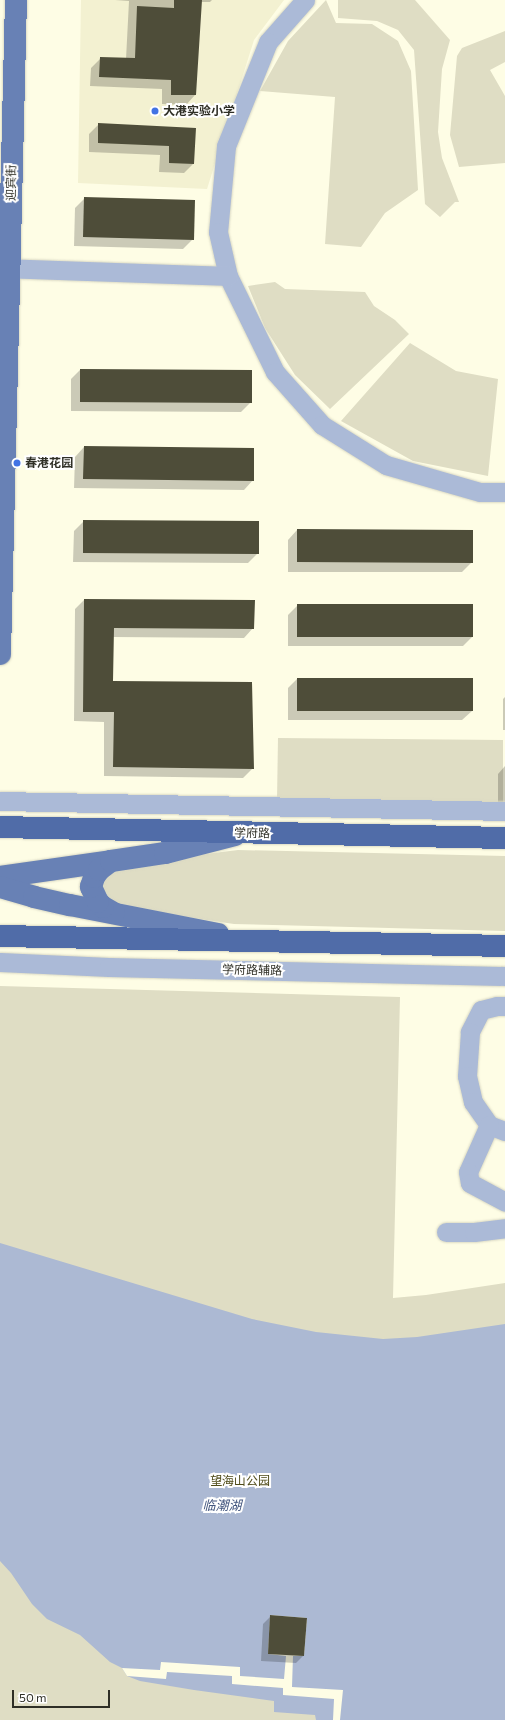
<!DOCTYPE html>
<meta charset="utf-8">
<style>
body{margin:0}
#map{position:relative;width:505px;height:1720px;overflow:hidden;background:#fefde5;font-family:Commissioner,"Noto Sans SC",sans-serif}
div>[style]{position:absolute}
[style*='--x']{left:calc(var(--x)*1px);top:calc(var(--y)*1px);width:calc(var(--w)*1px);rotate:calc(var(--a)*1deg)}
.built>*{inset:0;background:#f3f1d1}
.green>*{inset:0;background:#dfddc4}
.water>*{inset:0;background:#acb9d3}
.pier>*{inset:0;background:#fefde5}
.shadow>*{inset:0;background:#0003}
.building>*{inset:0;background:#4e4d39}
.roads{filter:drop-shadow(0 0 1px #d9d8c3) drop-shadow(0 0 1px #d9d8c3)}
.minor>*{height:19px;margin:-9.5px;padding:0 9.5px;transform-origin:9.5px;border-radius:9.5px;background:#abbad7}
.major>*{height:22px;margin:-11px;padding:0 11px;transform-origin:11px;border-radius:11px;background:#6881b5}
.highway>*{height:22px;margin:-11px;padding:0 11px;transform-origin:11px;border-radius:11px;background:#506ca8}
.dots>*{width:11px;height:11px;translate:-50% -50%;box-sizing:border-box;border:2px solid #fff;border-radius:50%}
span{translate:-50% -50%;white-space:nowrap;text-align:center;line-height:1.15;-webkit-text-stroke:4px #fff;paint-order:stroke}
.poi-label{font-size:12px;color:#2f2f26;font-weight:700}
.left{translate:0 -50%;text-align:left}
.street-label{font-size:12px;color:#2f2f26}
.park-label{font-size:12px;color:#504c19}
.water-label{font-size:13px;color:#44577f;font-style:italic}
.scale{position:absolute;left:12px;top:1690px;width:98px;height:18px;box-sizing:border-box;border:2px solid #2f2f26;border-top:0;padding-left:5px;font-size:12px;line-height:14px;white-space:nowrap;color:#2f2f26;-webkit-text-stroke:3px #fff;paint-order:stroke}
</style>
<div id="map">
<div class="built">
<i style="clip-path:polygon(81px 0,284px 0,254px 40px,207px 189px,78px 183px)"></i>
</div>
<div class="green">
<i style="clip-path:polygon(326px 0,336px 23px,372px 24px,398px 41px,411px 71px,418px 190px,385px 213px,361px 247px,325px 244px,335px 97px,260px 91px,288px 41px)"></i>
<i style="clip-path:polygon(338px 0,415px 0,450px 40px,442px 69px,438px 132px,442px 158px,459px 202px,455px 202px,440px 217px,425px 204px,414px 50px,398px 30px,377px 21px,338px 18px)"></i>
<i style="clip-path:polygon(505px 31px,505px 62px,490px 70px,505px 96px,505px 163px,459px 167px,450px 135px,457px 56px,462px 48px)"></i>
<i style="clip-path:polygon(275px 282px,285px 289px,365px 292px,374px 306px,395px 320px,409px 334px,330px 409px,295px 375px,265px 328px,248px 286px)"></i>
<i style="clip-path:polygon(410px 343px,456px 371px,498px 379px,488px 476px,413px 461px,341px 421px)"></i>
<i style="clip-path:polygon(278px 738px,503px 740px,503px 804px,277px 800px)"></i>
<i style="clip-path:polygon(238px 850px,505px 856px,505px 931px,234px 924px,112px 906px,106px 903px,99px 877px,117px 865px)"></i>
<i style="clip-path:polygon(0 986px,400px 997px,393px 1298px,426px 1295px,505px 1283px,505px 1720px,0 1720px)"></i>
</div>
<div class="water">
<i style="clip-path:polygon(0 1243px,252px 1319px,316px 1332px,383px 1339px,417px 1337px,505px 1324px,505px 1720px,316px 1720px,315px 1715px,274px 1712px,274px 1701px,194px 1690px,140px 1681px,127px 1676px,122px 1668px,110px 1662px,80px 1635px,47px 1619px,32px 1604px,11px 1573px,0 1561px)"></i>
</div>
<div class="pier">
<i style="clip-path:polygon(270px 1615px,307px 1618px,304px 1656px,293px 1656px,292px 1687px,343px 1690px,340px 1720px,333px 1720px,334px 1699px,283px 1695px,283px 1688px,232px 1684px,232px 1676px,167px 1672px,166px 1679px,127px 1676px,122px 1668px,160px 1670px,161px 1662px,240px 1667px,240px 1676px,284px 1679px,286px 1656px,268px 1654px)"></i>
</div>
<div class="shadow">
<i style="clip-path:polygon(212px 0,210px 2px,201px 2px,195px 95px,186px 105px,162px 104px,162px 89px,90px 86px,91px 68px,101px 58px,126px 59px,129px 1px,115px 0)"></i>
<i style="clip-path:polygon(99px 124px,195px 129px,193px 164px,184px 173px,159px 172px,160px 155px,89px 152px,89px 134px)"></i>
<i style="clip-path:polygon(85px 198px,193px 239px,183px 249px,74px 246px,75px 208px)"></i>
<i style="clip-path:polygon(80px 370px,251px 402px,241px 412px,71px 411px,71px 379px)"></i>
<i style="clip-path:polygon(84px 447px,253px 480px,244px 490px,74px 488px,75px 457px)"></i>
<i style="clip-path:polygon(83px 522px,258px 553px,248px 563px,73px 562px,74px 531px)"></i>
<i style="clip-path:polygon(297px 530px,472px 562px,462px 572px,288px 572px,288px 540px)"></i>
<i style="clip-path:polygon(84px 600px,253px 628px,244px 638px,112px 637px,112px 682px,253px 768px,243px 778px,104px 776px,104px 722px,74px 721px,75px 609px)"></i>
<i style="clip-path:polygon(298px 605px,472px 637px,463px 646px,288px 646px,288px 615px)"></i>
<i style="clip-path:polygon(297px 679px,472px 711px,462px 720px,288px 720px,288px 688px)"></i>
<i style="clip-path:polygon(505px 697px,505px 730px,503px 730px,503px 699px)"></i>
<i style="clip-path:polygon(505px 766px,505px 805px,498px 805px,498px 774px)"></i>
<i style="clip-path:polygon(270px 1617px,303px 1656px,296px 1663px,261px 1661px,263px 1624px)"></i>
</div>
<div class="building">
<i style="clip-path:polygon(174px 0,202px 0,196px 95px,171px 95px,171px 80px,99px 77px,100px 57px,135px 58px,137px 6px,174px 8px)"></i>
<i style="clip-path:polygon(98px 123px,196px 128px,194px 164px,169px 163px,169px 146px,98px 143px)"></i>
<i style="clip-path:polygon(84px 197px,195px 200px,194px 240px,83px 237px)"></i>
<i style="clip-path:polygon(80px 369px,252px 370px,252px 403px,80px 402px)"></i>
<i style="clip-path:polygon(84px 446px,254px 448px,254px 481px,83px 479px)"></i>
<i style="clip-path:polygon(83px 520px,259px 521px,259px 554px,83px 553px)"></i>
<i style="clip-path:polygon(297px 529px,473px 530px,473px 563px,297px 562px)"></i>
<i style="clip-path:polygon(84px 599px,255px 600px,254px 629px,114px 628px,113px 681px,252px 682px,254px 769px,113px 767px,114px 712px,83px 712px)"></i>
<i style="clip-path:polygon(297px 604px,473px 604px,473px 637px,297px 637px)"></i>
<i style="clip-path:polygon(297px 678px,473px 678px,473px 711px,297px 711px)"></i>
<i style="clip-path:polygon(270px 1615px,307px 1618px,304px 1656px,268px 1654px)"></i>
</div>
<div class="roads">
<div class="minor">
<i style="--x:305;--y:0;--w:56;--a:131.4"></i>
<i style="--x:268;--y:42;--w:112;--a:112"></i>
<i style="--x:226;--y:146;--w:86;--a:95.3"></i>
<i style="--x:218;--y:232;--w:45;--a:77.2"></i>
<i style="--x:228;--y:276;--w:107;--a:63.9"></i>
<i style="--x:275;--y:372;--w:71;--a:48.4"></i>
<i style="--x:322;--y:425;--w:75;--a:32"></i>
<i style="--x:386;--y:465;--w:98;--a:16"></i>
<i style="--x:480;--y:492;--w:25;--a:0"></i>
<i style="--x:0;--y:268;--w:228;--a:2"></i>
<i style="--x:0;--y:801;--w:505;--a:1.13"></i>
<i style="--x:0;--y:962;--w:109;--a:2.6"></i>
<i style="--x:109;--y:967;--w:396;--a:1.3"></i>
<i style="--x:505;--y:1006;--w:8;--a:180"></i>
<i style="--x:497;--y:1006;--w:16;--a:166"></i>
<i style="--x:481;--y:1010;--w:25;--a:117"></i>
<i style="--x:470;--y:1032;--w:44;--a:93.9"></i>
<i style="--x:467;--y:1076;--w:27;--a:77"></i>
<i style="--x:473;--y:1102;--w:28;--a:55"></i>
<i style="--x:489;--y:1125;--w:17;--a:21"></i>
<i style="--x:489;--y:1125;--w:51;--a:114.1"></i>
<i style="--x:468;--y:1172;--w:11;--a:80"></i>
<i style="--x:470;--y:1183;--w:40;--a:28"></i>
<i style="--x:446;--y:1232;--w:28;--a:0"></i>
<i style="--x:474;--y:1232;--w:31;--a:-7"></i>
</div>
<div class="major">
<i style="--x:0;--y:654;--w:654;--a:-88.6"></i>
<i style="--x:0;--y:877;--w:112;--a:-8.2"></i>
<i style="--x:0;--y:887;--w:35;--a:16"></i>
<i style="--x:34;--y:897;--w:37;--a:13"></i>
<i style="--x:70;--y:905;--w:151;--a:11.1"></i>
<i style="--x:114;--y:913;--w:13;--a:-151"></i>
<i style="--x:103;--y:907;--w:7;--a:-135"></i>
<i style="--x:98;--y:902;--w:17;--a:-115"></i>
<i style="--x:91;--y:887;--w:10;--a:-73"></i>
<i style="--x:94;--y:877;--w:9;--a:-54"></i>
<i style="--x:99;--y:870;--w:15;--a:-37"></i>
<i style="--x:111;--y:861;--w:55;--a:-8.4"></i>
<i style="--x:165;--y:853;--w:72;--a:-14.4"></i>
</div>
<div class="highway">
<i style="--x:0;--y:827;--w:505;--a:1.25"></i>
<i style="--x:0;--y:936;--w:505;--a:1.13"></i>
</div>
</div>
<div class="dots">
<i style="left:155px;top:111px;background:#4273e4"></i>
<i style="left:17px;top:463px;background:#4273e4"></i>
</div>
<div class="poi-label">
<span class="left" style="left:163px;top:111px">大港实验小学</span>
<span class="left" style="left:25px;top:463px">春港花园</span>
</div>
<div class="street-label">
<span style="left:11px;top:183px;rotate:-89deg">迎宾街</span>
<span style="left:252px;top:833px;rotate:1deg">学府路</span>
<span style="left:252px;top:970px;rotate:1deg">学府路辅路</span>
</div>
<div class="park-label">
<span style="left:240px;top:1481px">望海山公园</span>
</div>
<div class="water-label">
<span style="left:222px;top:1505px">临潮湖</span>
</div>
<div class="scale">50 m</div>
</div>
